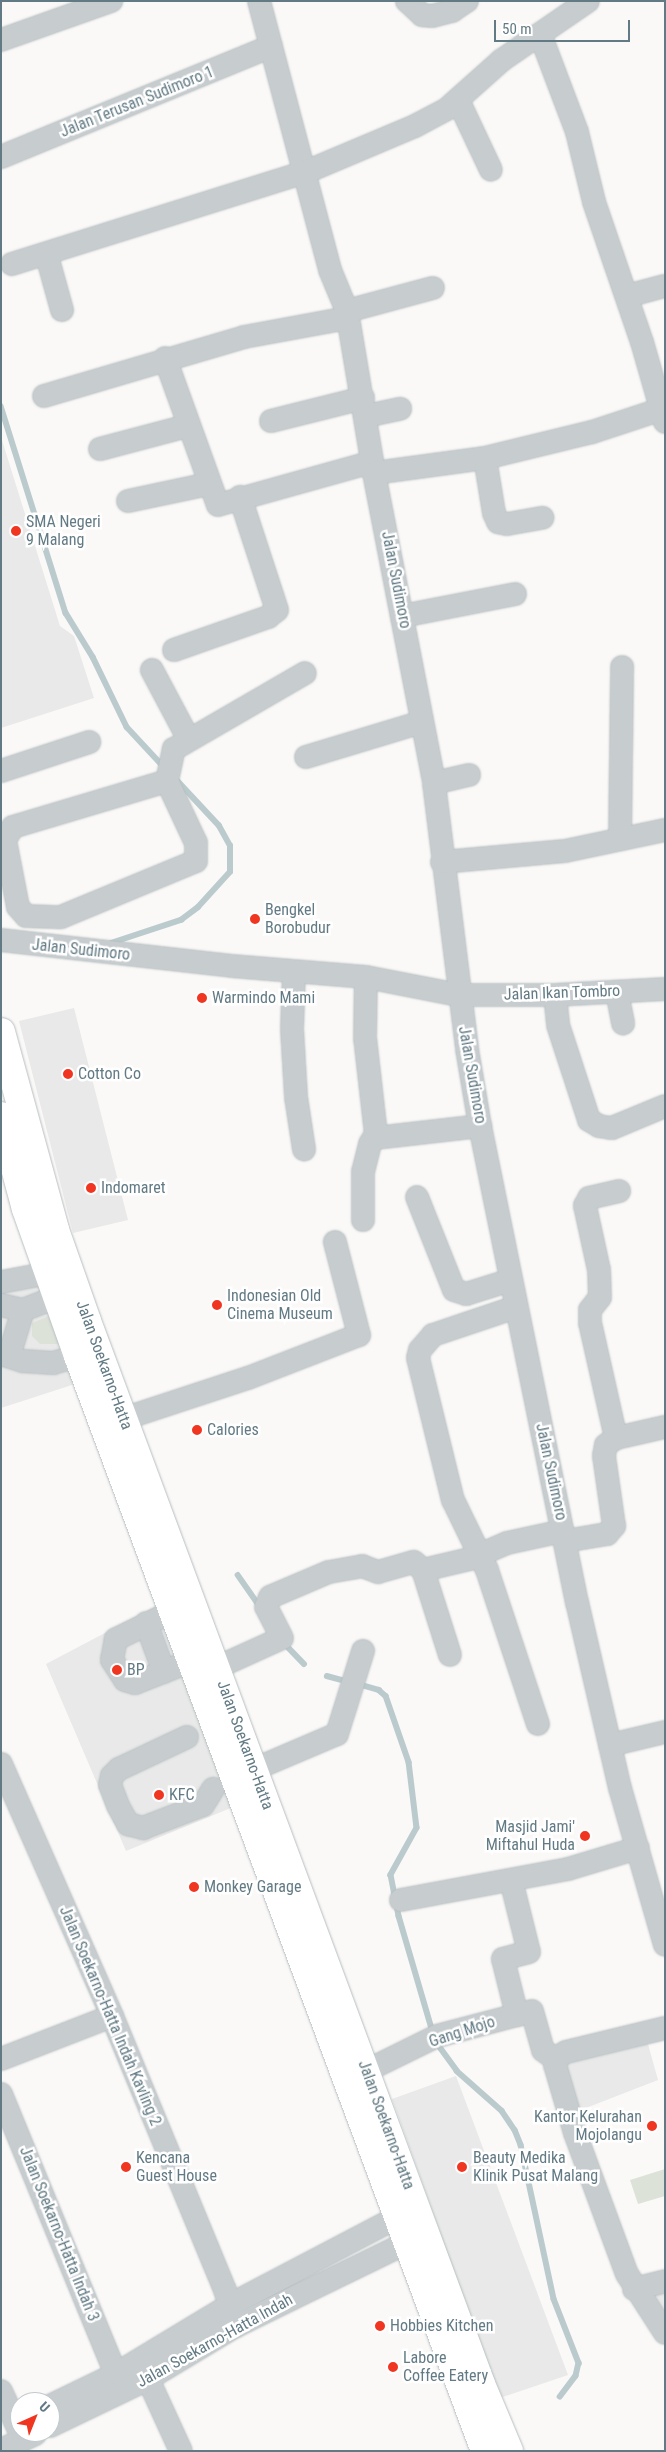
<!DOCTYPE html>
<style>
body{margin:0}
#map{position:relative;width:666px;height:2452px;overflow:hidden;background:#faf9f7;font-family:"Roboto Condensed",sans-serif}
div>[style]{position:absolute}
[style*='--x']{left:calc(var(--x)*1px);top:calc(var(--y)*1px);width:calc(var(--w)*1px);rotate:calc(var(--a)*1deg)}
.built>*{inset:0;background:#e8e9e8}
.green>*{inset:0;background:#dce2d8}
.stream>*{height:5.5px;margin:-2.75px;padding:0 2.75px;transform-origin:2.75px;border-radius:2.75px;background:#bbcbcd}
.roads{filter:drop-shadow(0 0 1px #b7bec1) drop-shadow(0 0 1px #b7bec1)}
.minor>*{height:22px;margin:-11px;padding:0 11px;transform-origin:11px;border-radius:11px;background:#c7cccf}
.major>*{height:28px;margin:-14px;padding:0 14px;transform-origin:14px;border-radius:14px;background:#fff}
.dots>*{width:14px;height:14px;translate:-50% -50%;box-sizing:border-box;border:2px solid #fff;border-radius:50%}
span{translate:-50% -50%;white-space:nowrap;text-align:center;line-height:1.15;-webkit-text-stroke:5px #fff;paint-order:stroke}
.street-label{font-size:16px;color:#627a84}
.poi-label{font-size:16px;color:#627a84}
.left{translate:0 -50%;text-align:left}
.right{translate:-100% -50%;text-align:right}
.frame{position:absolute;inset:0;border:2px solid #627a84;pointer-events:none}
.north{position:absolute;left:10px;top:2392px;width:50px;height:50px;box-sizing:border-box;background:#fff;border:1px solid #c0cace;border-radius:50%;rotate:44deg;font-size:14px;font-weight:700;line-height:20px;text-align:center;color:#627a84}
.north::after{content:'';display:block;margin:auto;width:18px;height:22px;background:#f03521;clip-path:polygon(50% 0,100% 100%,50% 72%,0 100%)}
.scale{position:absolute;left:494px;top:20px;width:136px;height:22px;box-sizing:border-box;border:2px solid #627a84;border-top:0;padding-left:6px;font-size:15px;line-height:18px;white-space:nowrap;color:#627a84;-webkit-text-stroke:4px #fff;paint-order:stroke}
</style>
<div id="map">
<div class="built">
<i style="clip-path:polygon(1px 437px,60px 626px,74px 636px,94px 698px,1px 728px)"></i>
<i style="clip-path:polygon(74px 1008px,128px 1220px,73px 1233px,19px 1021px)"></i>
<i style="clip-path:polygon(42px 1284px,78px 1383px,1px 1408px,1px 1291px)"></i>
<i style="clip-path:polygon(158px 1605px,238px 1805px,126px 1851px,46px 1664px)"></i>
<i style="clip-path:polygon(646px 2037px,658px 2080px,573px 2113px,562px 2061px)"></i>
<i style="clip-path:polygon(456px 2076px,568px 2375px,500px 2398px,392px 2099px)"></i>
<i style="clip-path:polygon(665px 2286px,665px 2323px,648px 2298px)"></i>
</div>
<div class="green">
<i style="clip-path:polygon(49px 1316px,60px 1344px,40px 1344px,32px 1336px,32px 1323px)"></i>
<i style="clip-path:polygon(665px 2169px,665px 2196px,638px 2204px,630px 2180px)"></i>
</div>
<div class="stream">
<i style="--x:1;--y:406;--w:217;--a:72.6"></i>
<i style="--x:66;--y:613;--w:52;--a:58.5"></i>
<i style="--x:93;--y:657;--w:78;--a:64.1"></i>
<i style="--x:127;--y:727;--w:54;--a:47.2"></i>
<i style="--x:111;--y:943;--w:74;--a:-18.2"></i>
<i style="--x:181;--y:920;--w:21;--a:-37"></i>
<i style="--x:198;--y:907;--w:47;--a:-47.6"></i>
<i style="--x:230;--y:872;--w:26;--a:-90"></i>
<i style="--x:230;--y:846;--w:23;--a:-119"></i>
<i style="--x:219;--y:826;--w:62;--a:-133"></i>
<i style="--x:238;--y:1575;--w:38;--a:55"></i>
<i style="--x:284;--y:1643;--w:29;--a:46"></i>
<i style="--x:327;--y:1676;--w:23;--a:15"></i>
<i style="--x:358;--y:1684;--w:22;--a:16"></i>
<i style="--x:379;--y:1690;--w:9;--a:41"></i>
<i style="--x:386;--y:1696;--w:70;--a:70.8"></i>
<i style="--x:409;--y:1762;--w:66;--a:83.1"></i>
<i style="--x:417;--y:1828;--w:54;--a:119"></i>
<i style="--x:391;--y:1875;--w:42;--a:79"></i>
<i style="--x:399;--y:1916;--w:121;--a:73.7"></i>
<i style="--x:437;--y:2043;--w:34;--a:54"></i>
<i style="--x:457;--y:2071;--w:60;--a:41.6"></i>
<i style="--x:502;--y:2111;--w:23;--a:56"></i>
<i style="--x:515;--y:2130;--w:16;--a:68"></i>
<i style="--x:521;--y:2145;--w:157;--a:77.9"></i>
<i style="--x:554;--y:2299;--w:69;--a:68.7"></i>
<i style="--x:579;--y:2363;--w:13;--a:103"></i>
<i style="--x:576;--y:2376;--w:26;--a:127"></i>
</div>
<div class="roads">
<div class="minor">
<i style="--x:259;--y:1;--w:278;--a:75.2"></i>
<i style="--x:330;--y:270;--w:44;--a:67.5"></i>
<i style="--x:347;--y:311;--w:164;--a:80.5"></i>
<i style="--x:374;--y:473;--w:316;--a:79"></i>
<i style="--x:434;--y:783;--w:268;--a:82.9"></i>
<i style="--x:467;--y:1049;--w:78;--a:80.4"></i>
<i style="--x:480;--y:1126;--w:486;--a:78.5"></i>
<i style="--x:577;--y:1602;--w:191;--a:77"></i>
<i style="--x:620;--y:1788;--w:163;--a:74"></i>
<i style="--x:407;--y:1;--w:21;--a:43"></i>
<i style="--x:422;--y:15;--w:10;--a:6"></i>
<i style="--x:432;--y:16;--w:21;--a:-14"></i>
<i style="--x:452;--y:11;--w:18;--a:-34"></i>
<i style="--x:540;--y:34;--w:105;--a:69.3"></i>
<i style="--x:577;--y:132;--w:72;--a:76.3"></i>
<i style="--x:594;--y:202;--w:148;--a:71.1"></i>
<i style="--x:642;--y:342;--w:83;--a:74"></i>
<i style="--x:1;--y:40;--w:117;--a:-19.5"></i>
<i style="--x:458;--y:100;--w:77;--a:64.8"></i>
<i style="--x:1;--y:157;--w:292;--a:-22.3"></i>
<i style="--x:47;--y:256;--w:56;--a:74.5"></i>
<i style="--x:12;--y:264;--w:308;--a:-17.4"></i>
<i style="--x:306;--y:172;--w:118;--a:-22.9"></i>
<i style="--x:415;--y:126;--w:36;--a:-28"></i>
<i style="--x:447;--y:109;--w:74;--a:-41.7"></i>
<i style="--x:502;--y:60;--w:104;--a:-34.5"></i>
<i style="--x:627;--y:296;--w:39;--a:-15"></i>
<i style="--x:347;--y:311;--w:89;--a:-15"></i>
<i style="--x:165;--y:358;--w:156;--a:70.2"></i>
<i style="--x:218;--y:505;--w:160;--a:-15.6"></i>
<i style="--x:44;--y:396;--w:209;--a:-16.4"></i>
<i style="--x:244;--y:337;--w:106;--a:-10.4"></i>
<i style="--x:366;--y:416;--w:35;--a:-12"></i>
<i style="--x:271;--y:421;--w:95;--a:-14"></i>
<i style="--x:100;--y:449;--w:90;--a:-14.8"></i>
<i style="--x:485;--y:458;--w:56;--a:80.7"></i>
<i style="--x:494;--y:513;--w:10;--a:66"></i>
<i style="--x:498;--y:522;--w:9;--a:13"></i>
<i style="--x:507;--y:524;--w:36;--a:-10"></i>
<i style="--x:374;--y:473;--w:112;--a:-7.7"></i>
<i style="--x:485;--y:458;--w:110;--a:-13.7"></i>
<i style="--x:592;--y:432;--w:74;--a:-18.2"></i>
<i style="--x:128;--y:501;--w:83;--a:-11.9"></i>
<i style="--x:402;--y:616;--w:115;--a:-11"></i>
<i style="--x:174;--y:650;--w:100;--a:-19.3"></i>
<i style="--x:268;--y:617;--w:11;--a:-38"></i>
<i style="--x:277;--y:610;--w:119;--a:-108.1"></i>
<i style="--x:152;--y:670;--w:77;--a:62.1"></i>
<i style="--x:306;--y:757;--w:121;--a:-16.8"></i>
<i style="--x:1;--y:771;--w:93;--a:-18.2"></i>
<i style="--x:167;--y:781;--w:161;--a:163.4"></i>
<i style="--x:13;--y:827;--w:15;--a:122"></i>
<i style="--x:5;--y:840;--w:68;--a:79"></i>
<i style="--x:18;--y:907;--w:12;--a:48"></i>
<i style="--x:26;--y:916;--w:35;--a:2"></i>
<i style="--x:61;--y:917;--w:146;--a:-22.5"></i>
<i style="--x:196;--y:861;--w:18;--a:-90"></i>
<i style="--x:196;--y:843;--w:68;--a:-115.1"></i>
<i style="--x:167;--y:781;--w:33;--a:-78"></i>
<i style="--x:174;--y:749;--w:151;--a:-30.1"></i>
<i style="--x:434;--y:783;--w:36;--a:-13"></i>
<i style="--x:620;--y:839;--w:172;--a:-89.3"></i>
<i style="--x:442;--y:862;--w:123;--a:-5.1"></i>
<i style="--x:565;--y:851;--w:102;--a:-11.9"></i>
<i style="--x:1;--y:940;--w:232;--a:6.4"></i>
<i style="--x:232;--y:966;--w:134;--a:4.7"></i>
<i style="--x:366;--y:977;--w:95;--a:11"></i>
<i style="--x:459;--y:995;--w:96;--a:0"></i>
<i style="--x:555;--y:995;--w:110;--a:-3.1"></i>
<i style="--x:294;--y:972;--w:57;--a:92"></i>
<i style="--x:292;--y:1029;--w:68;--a:86.6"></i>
<i style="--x:296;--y:1097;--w:53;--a:81.3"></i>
<i style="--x:617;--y:992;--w:32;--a:79"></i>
<i style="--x:555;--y:995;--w:30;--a:84"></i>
<i style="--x:558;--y:1025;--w:100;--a:71.9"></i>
<i style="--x:589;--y:1120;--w:12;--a:31"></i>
<i style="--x:599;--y:1126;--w:13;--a:9"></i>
<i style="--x:612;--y:1128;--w:57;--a:-22.5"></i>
<i style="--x:375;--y:1138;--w:106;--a:-6.5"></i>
<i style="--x:417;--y:1197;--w:100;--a:68.3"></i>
<i style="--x:454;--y:1290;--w:13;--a:18"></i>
<i style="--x:466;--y:1294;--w:47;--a:-17.3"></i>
<i style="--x:363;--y:1220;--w:48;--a:-90"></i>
<i style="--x:363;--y:1172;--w:29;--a:-76"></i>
<i style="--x:370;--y:1144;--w:12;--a:-59"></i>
<i style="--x:376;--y:1134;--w:97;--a:-96.5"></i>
<i style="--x:365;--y:1038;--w:61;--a:-89.1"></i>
<i style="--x:1;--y:1282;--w:49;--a:-10.6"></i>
<i style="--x:1;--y:1305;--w:23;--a:13"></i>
<i style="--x:23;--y:1310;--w:36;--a:-21"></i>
<i style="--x:516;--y:1307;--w:88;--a:161.4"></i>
<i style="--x:433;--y:1335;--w:20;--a:131"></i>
<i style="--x:420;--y:1350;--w:8;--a:104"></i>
<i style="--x:418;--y:1358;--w:146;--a:76.2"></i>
<i style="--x:453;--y:1500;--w:78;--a:64.1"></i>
<i style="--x:487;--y:1570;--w:162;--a:71.7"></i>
<i style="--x:1;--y:1354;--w:23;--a:18"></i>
<i style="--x:23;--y:1361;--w:30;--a:4"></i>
<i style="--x:53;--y:1363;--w:26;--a:-16"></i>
<i style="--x:9;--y:1356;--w:48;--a:-73.1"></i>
<i style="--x:123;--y:1419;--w:132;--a:-18.2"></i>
<i style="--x:248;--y:1378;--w:119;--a:-21.2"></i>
<i style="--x:359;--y:1335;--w:96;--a:-104.5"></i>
<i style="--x:616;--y:1438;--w:118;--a:-102.7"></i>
<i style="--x:590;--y:1323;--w:13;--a:-90"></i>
<i style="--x:590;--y:1310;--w:16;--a:-52"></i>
<i style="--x:600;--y:1297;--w:27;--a:-92"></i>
<i style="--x:599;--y:1270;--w:66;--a:-102.3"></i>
<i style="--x:585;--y:1206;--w:9;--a:-63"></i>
<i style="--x:589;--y:1198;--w:31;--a:-13"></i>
<i style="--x:565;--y:1541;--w:43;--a:-9.5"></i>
<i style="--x:607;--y:1534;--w:11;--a:-49"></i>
<i style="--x:614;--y:1526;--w:71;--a:-98.1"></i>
<i style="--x:604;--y:1456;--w:11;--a:-80"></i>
<i style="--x:606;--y:1445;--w:12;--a:-35"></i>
<i style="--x:616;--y:1438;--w:50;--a:-12.7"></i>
<i style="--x:423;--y:1570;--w:48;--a:-13.2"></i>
<i style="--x:470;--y:1559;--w:40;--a:-23.4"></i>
<i style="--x:507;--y:1543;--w:57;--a:-12.1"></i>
<i style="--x:173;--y:1611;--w:64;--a:153.8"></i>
<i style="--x:116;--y:1639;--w:21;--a:101"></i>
<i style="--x:112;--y:1660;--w:24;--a:57"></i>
<i style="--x:125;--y:1680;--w:10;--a:17"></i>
<i style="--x:135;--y:1683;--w:60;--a:-21.4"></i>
<i style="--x:146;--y:1623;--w:52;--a:69.8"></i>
<i style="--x:216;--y:1668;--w:72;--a:-24.4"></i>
<i style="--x:282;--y:1638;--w:35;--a:-117"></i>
<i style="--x:266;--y:1607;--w:11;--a:-68"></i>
<i style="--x:270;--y:1597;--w:64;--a:-23"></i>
<i style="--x:329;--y:1572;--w:34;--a:-10"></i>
<i style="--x:362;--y:1566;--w:17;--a:21"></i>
<i style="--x:378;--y:1572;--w:37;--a:-16"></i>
<i style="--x:414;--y:1562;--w:12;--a:42"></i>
<i style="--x:423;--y:1570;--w:89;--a:72.4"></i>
<i style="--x:187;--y:1737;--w:75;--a:154.8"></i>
<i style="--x:119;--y:1769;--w:10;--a:135"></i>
<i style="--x:112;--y:1776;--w:9;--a:103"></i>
<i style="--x:110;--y:1785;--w:22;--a:69"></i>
<i style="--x:118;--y:1806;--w:21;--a:61"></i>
<i style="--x:128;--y:1824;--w:16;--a:15"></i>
<i style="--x:143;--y:1828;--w:64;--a:-21"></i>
<i style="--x:203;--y:1805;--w:19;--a:-58"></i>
<i style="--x:610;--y:1745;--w:57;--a:-13.3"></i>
<i style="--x:1;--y:1764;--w:275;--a:66.2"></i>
<i style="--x:112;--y:2016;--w:296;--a:67.6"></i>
<i style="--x:225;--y:2290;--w:38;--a:73"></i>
<i style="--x:255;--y:1769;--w:89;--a:-23.1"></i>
<i style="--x:337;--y:1734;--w:87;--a:-72.6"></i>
<i style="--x:511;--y:1880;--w:74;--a:76"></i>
<i style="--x:529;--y:1952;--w:27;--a:165"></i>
<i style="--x:503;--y:1959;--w:58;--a:76"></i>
<i style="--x:401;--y:1900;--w:170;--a:-10.5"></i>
<i style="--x:568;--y:1869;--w:73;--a:-16.7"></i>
<i style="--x:665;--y:2028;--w:102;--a:166.4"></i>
<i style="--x:566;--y:2052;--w:8;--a:150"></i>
<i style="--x:559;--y:2056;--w:10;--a:114"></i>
<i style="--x:555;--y:2065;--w:71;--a:73.6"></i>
<i style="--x:575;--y:2133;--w:150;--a:69.8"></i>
<i style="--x:627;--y:2274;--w:70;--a:57.2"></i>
<i style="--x:1;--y:2059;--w:119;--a:-21.2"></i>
<i style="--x:366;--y:2071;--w:79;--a:-26.2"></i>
<i style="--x:437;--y:2036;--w:98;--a:-14.7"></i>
<i style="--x:532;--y:2011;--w:41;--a:74.2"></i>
<i style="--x:543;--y:2050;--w:16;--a:38"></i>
<i style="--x:1;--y:2094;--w:303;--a:67.7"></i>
<i style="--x:634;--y:2289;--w:32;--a:-14"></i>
<i style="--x:148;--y:2379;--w:79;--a:65.4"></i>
<i style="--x:1;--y:2391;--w:53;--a:65.4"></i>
<i style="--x:50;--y:2406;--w:73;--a:-25.9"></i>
<i style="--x:116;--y:2374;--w:133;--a:-31.2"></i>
<i style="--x:230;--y:2305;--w:187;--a:-27.7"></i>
<i style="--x:50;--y:2426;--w:109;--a:-25.6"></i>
<i style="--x:148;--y:2379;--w:103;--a:-31.1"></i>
<i style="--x:236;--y:2326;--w:189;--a:-26"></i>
<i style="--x:1;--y:2450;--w:38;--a:-25"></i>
</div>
<div class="major">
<i style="--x:1;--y:1032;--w:205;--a:74.7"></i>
<i style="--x:55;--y:1230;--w:96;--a:70.6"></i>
<i style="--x:87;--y:1321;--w:1134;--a:69.66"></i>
<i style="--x:481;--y:2384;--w:73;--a:67.3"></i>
<i style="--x:1;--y:1116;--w:96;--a:75"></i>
<i style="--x:26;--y:1209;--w:156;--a:70.5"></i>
<i style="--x:78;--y:1356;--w:1168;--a:69.61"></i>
</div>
</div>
<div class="dots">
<i style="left:16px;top:531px;background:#f03521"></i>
<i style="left:255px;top:919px;background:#f03521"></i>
<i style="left:202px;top:998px;background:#f03521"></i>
<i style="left:68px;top:1074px;background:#f03521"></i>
<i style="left:91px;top:1188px;background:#f03521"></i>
<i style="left:217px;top:1305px;background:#f03521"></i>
<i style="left:197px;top:1430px;background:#f03521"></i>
<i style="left:117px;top:1670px;background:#f03521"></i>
<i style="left:159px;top:1795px;background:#f03521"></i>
<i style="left:585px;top:1836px;background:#f03521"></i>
<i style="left:194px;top:1887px;background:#f03521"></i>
<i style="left:652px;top:2126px;background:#f03521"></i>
<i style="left:126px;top:2167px;background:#f03521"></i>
<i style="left:462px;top:2167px;background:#f03521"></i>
<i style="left:380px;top:2326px;background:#f03521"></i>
<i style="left:393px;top:2367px;background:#f03521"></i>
</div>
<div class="street-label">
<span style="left:137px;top:102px;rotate:-22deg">Jalan Terusan Sudimoro 1</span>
<span style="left:396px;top:580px;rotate:79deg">Jalan Sudimoro</span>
<span style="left:81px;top:950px;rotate:6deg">Jalan Sudimoro</span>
<span style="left:562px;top:993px;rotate:-2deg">Jalan Ikan Tombro</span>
<span style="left:472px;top:1075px;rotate:80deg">Jalan Sudimoro</span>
<span style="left:104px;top:1365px;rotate:70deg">Jalan Soekarno-Hatta</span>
<span style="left:551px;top:1472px;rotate:78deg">Jalan Sudimoro</span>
<span style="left:245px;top:1745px;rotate:70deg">Jalan Soekarno-Hatta</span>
<span style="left:110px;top:2016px;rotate:67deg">Jalan Soekarno-Hatta Indah Kavling 2</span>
<span style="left:462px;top:2032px;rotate:-18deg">Gang Mojo</span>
<span style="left:386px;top:2125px;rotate:70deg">Jalan Soekarno-Hatta</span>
<span style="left:59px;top:2234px;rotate:68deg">Jalan Soekarno-Hatta Indah 3</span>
<span style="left:215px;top:2341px;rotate:-29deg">Jalan Soekarno-Hatta Indah</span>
</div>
<div class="poi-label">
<span class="left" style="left:26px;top:531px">SMA Negeri<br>9 Malang</span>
<span class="left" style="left:265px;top:919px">Bengkel<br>Borobudur</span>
<span class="left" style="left:212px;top:998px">Warmindo Mami</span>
<span class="left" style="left:78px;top:1074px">Cotton Co</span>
<span class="left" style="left:101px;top:1188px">Indomaret</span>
<span class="left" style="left:227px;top:1305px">Indonesian Old<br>Cinema Museum</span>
<span class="left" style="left:207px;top:1430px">Calories</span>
<span class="left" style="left:127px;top:1670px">BP</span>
<span class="left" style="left:169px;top:1795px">KFC</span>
<span class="right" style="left:575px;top:1836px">Masjid Jami'<br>Miftahul Huda</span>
<span class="left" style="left:204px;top:1887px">Monkey Garage</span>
<span class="right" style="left:642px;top:2126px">Kantor Kelurahan<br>Mojolangu</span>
<span class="left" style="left:136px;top:2167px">Kencana<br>Guest House</span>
<span class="left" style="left:473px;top:2167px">Beauty Medika<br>Klinik Pusat Malang</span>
<span class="left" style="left:390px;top:2326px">Hobbies Kitchen</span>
<span class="left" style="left:403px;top:2367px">Labore<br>Coffee Eatery</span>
</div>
<div class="frame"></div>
<div class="north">U</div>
<div class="scale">50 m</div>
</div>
